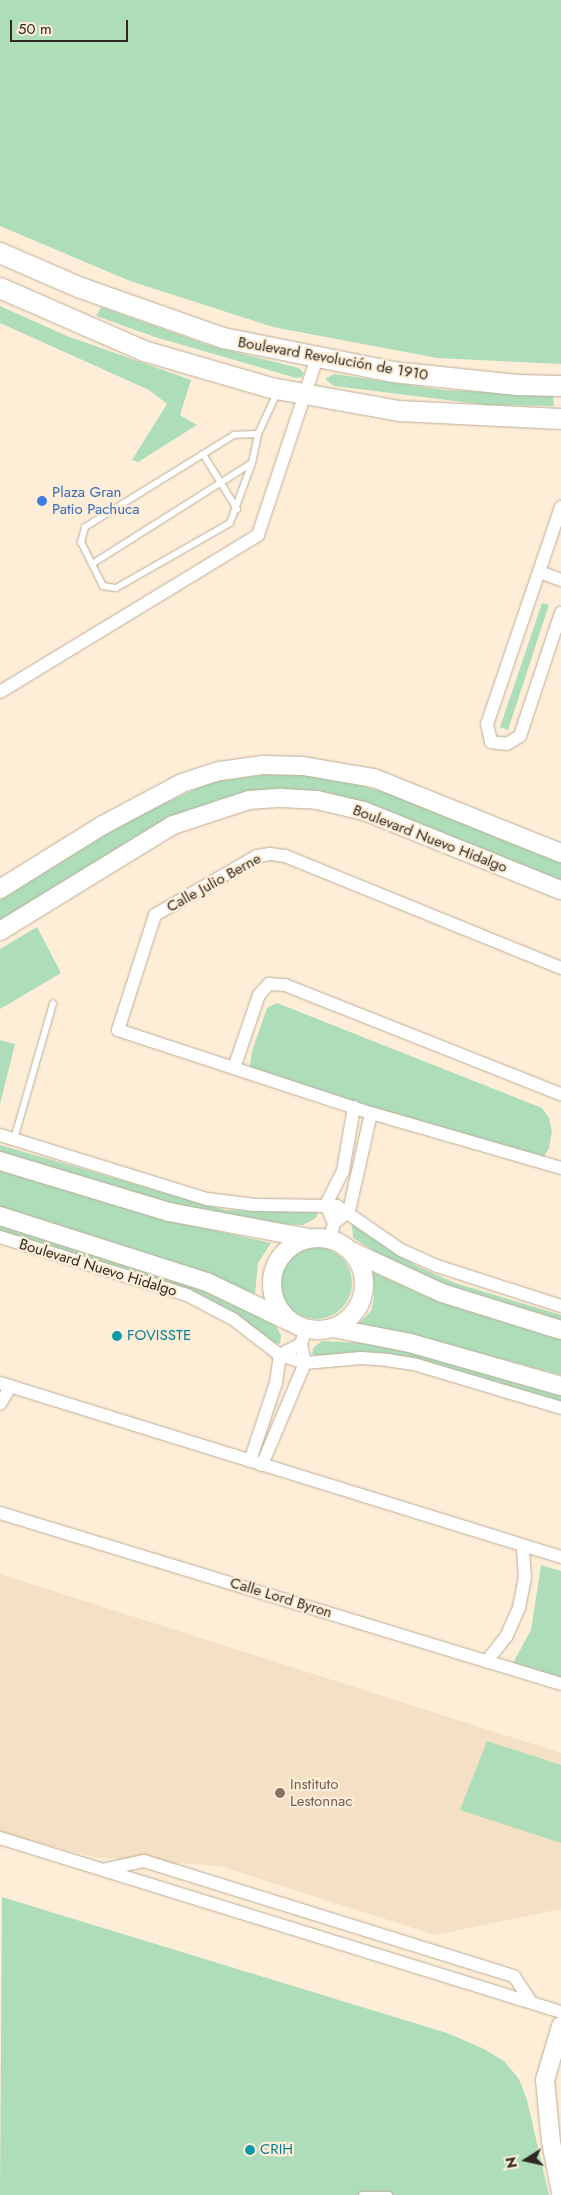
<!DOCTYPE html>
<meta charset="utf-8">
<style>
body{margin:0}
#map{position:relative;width:561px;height:2195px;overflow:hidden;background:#feeed8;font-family:Jost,sans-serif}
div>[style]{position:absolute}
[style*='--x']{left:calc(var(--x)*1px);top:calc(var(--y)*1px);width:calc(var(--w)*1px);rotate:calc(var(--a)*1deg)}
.built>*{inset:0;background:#f4e0c5}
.green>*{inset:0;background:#aeddba}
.round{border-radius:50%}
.roads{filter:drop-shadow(0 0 1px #bcad99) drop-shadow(0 0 1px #bcad99)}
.lane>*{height:6px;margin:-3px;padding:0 3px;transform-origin:3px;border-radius:3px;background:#fff}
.street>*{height:12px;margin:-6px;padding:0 6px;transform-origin:6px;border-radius:6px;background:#fff}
.secondary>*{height:18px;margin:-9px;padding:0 9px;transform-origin:9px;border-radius:9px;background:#fff}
.secondary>.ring{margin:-9px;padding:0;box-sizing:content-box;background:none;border:18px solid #fff;border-radius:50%}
.primary>*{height:20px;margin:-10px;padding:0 10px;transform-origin:10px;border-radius:10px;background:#fff}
.dots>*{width:14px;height:14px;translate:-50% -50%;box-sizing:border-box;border:2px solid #feeed8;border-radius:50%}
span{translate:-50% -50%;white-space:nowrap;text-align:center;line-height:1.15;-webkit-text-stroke:4.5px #feeed8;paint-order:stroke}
.street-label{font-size:15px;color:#2f2921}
.shop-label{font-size:15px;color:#366cbe}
.left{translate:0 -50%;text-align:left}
.culture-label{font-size:15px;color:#0d838f}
.education-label{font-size:15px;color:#785e54}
.north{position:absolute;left:501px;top:2135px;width:50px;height:50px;-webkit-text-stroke:4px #feeed8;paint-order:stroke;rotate:260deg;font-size:14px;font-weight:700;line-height:20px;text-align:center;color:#2f2921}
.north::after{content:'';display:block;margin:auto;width:18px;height:22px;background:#2f2921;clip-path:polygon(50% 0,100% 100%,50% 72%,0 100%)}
.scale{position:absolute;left:10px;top:20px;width:118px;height:22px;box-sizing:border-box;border:2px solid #2f2921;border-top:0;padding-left:6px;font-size:15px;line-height:18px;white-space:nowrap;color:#2f2921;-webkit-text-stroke:4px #feeed8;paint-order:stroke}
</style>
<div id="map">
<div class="built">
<i style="clip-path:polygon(0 1574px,561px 1753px,561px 1909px,435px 1935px,220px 1866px,94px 1857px,0 1833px)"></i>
</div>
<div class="green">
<i style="clip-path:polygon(0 0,561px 0,561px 364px,437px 358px,273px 327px,130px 281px,0 226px)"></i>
<i style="clip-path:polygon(0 306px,67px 336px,191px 380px,180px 415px,197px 425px,138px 462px,132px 460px,167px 404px,149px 390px,0 323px)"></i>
<i style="clip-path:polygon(101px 307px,208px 345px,299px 368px,304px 373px,302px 377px,296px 378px,155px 337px,96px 316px)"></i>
<i style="clip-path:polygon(334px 374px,444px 390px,553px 395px,554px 406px,487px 405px,334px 386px,325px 379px)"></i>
<i style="clip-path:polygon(542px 603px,549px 605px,508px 730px,500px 727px)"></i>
<i style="clip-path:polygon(285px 772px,325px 775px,408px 799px,561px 861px,561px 881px,403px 818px,247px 794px,217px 800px,144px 832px,0 921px,0 900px,134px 817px,211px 782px)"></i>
<i style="clip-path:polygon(37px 927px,61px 973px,0 1009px,0 949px)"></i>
<i style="clip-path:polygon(277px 1003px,542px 1108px,549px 1118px,552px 1131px,549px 1148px,542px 1160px,249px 1072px,252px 1051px,267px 1008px)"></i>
<i style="clip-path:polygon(0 1040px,15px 1044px,0 1104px)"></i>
<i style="clip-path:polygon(0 1145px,225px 1210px,318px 1212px,316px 1218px,303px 1225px,266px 1224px,191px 1210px,0 1152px)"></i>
<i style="clip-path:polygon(0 1170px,173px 1221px,271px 1243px,258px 1263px,255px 1294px,168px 1261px,0 1208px)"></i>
<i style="clip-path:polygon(0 1224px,206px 1288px,275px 1325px,281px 1335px,280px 1344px,275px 1343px,203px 1296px,167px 1282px,0 1231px)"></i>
<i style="clip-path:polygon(352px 1224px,417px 1266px,455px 1283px,561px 1315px,561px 1322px,454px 1290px,386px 1258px,353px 1238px)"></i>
<i class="round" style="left:280px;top:1247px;width:72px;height:72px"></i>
<i style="clip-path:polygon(373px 1272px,423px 1295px,561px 1338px,561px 1375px,411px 1335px,358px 1324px,371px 1311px,374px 1300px)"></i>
<i style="clip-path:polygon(322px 1341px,381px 1344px,420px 1352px,561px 1395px,561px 1402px,381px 1353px,342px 1353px,318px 1357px,312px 1354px,313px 1348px)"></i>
<i style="clip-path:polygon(541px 1565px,561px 1571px,561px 1678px,513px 1663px,531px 1630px)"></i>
<i style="clip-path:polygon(487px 1741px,561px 1765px,561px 1843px,460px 1810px)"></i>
<i style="clip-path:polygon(2px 1897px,447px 2033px,482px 2048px,504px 2061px,519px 2079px,527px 2100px,549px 2195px,0 2195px)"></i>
</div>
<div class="roads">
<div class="lane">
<i style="--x:258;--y:434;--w:24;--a:178"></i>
<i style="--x:234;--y:435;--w:175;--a:148.3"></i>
<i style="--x:85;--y:527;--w:16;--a:105"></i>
<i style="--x:81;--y:542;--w:49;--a:63.4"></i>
<i style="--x:103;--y:586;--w:13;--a:9"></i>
<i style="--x:116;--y:588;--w:131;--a:-29.7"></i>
<i style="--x:230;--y:523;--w:64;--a:-69.9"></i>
<i style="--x:252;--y:463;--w:30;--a:-78"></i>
<i style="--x:258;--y:434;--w:47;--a:-65.1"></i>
<i style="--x:203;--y:454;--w:65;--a:58.3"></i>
<i style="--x:92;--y:564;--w:189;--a:-32.3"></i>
<i style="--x:14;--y:1139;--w:141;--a:-73.9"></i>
<i style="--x:362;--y:2195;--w:27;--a:0"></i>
</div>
<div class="street">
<i style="--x:561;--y:507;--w:229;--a:108.8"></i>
<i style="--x:487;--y:724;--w:18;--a:77"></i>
<i style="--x:491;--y:742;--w:16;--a:7"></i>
<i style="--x:507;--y:744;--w:15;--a:-32"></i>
<i style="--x:520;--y:736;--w:130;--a:-71.6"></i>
<i style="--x:540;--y:572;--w:22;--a:21"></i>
<i style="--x:0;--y:692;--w:302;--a:-31.3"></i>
<i style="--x:258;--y:535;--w:187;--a:-71.6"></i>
<i style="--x:561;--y:968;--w:298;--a:-157.9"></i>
<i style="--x:285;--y:856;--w:15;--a:-172"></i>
<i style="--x:270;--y:854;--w:13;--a:171"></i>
<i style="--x:257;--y:856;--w:118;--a:150"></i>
<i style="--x:155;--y:915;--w:121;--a:107.8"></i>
<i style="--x:118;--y:1030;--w:266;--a:18.2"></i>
<i style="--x:371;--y:1113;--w:198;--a:16.1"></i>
<i style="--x:234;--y:1068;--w:77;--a:-71.1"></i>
<i style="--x:259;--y:995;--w:15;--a:-48"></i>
<i style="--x:269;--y:984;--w:16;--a:4"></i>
<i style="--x:285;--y:985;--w:297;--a:21.6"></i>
<i style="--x:354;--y:1107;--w:65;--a:99.8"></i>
<i style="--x:343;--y:1171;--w:38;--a:117"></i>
<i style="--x:326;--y:1205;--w:20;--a:66"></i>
<i style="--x:334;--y:1223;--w:19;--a:-39"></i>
<i style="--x:349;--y:1211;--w:100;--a:-77.3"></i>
<i style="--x:0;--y:1135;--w:217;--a:17.2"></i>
<i style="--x:207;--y:1199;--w:48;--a:7.1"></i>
<i style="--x:255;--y:1205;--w:82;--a:0.7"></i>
<i style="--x:337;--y:1206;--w:78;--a:34.5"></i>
<i style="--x:401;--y:1250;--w:39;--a:24"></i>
<i style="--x:437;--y:1266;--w:130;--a:17.9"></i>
<i style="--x:0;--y:1237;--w:196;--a:17.2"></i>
<i style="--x:187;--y:1295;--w:52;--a:27.6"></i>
<i style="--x:233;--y:1319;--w:59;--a:37.5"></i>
<i style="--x:280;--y:1355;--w:26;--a:18"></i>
<i style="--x:305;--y:1363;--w:56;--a:-5.1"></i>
<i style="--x:361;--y:1358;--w:26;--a:4"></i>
<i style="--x:387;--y:1360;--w:30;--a:9"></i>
<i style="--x:417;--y:1365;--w:150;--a:16.6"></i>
<i style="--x:330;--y:1239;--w:16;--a:-76"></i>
<i style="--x:301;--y:1344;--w:16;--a:-72"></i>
<i style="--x:0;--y:1383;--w:587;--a:17.23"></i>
<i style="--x:0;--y:1404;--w:21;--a:-59"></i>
<i style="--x:250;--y:1461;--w:82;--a:-71.6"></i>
<i style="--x:276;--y:1383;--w:28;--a:-82"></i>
<i style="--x:280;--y:1355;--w:24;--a:-28"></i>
<i style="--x:301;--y:1344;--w:19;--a:78"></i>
<i style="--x:305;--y:1363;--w:111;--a:112.9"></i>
<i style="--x:0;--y:1513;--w:586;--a:16.95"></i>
<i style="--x:487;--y:1661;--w:31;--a:-52"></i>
<i style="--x:506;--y:1637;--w:32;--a:-66"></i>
<i style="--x:519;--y:1608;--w:31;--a:-79"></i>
<i style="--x:525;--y:1578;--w:32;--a:-94"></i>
<i style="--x:0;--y:1838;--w:587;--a:17.23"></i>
<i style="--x:106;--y:1869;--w:39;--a:-12"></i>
<i style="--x:144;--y:1861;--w:387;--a:17.3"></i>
<i style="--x:514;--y:1976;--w:31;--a:57"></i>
</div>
<div class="secondary">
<i style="--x:0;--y:889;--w:121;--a:-31.9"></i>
<i style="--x:103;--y:825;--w:89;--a:-28"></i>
<i style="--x:182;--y:783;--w:40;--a:-18"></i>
<i style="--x:220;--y:771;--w:42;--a:-8.1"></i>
<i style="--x:262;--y:765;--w:41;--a:1.4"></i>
<i style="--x:303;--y:766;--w:72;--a:9.6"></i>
<i style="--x:374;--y:778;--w:201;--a:21.9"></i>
<i style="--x:0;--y:931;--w:203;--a:-31.5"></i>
<i style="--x:173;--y:825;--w:80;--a:-18.2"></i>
<i style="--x:249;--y:800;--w:32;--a:-4"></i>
<i style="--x:281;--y:798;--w:36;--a:3"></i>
<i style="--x:317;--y:800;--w:48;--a:13.2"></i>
<i style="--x:364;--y:811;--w:212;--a:21.9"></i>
<i style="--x:0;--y:1161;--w:177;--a:16.8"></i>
<i style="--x:169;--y:1212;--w:141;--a:10.6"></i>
<i style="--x:0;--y:1216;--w:217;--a:17.7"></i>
<i style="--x:207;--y:1282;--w:92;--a:25.7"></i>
<i class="ring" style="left:272px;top:1238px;width:74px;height:74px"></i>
<i style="--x:351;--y:1251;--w:100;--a:24.8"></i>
<i style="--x:442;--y:1293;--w:125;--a:17.3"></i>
<i style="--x:333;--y:1328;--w:78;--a:11"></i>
<i style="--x:410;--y:1343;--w:157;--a:15.9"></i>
<i style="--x:561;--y:2026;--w:56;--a:106.5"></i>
<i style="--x:545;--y:2080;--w:62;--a:84.5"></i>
<i style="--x:551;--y:2142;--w:52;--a:78.9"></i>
</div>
<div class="primary">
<i style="--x:0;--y:253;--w:88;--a:23.4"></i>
<i style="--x:81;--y:288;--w:151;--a:19.4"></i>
<i style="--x:223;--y:338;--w:173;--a:11.3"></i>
<i style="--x:393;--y:372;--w:125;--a:6"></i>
<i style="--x:517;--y:385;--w:44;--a:1.3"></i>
<i style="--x:0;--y:288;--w:157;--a:23.6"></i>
<i style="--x:144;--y:351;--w:132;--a:16.2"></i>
<i style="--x:271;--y:388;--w:130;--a:10.2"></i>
<i style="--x:399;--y:411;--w:162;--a:2.8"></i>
</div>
</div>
<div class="dots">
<i style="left:42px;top:501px;background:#3f7fe0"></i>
<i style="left:117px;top:1336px;background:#0f9aa8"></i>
<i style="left:280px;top:1793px;background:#8d6e63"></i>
<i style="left:250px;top:2150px;background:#0f9aa8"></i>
</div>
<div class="street-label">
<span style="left:333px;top:359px;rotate:10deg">Boulevard Revolución de 1910</span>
<span style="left:430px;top:839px;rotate:21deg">Boulevard Nuevo Hidalgo</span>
<span style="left:214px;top:883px;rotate:-29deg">Calle Julio Berne</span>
<span style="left:98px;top:1268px;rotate:17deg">Boulevard Nuevo Hidalgo</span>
<span style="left:281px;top:1598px;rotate:17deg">Calle Lord Byron</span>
</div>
<div class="shop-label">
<span class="left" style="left:52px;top:501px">Plaza Gran<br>Patio Pachuca</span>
</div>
<div class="culture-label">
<span class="left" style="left:127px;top:1336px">FOVISSTE</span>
<span class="left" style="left:260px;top:2150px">CRIH</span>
</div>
<div class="education-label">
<span class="left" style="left:290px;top:1793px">Instituto<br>Lestonnac</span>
</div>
<div class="north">N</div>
<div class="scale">50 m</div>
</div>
